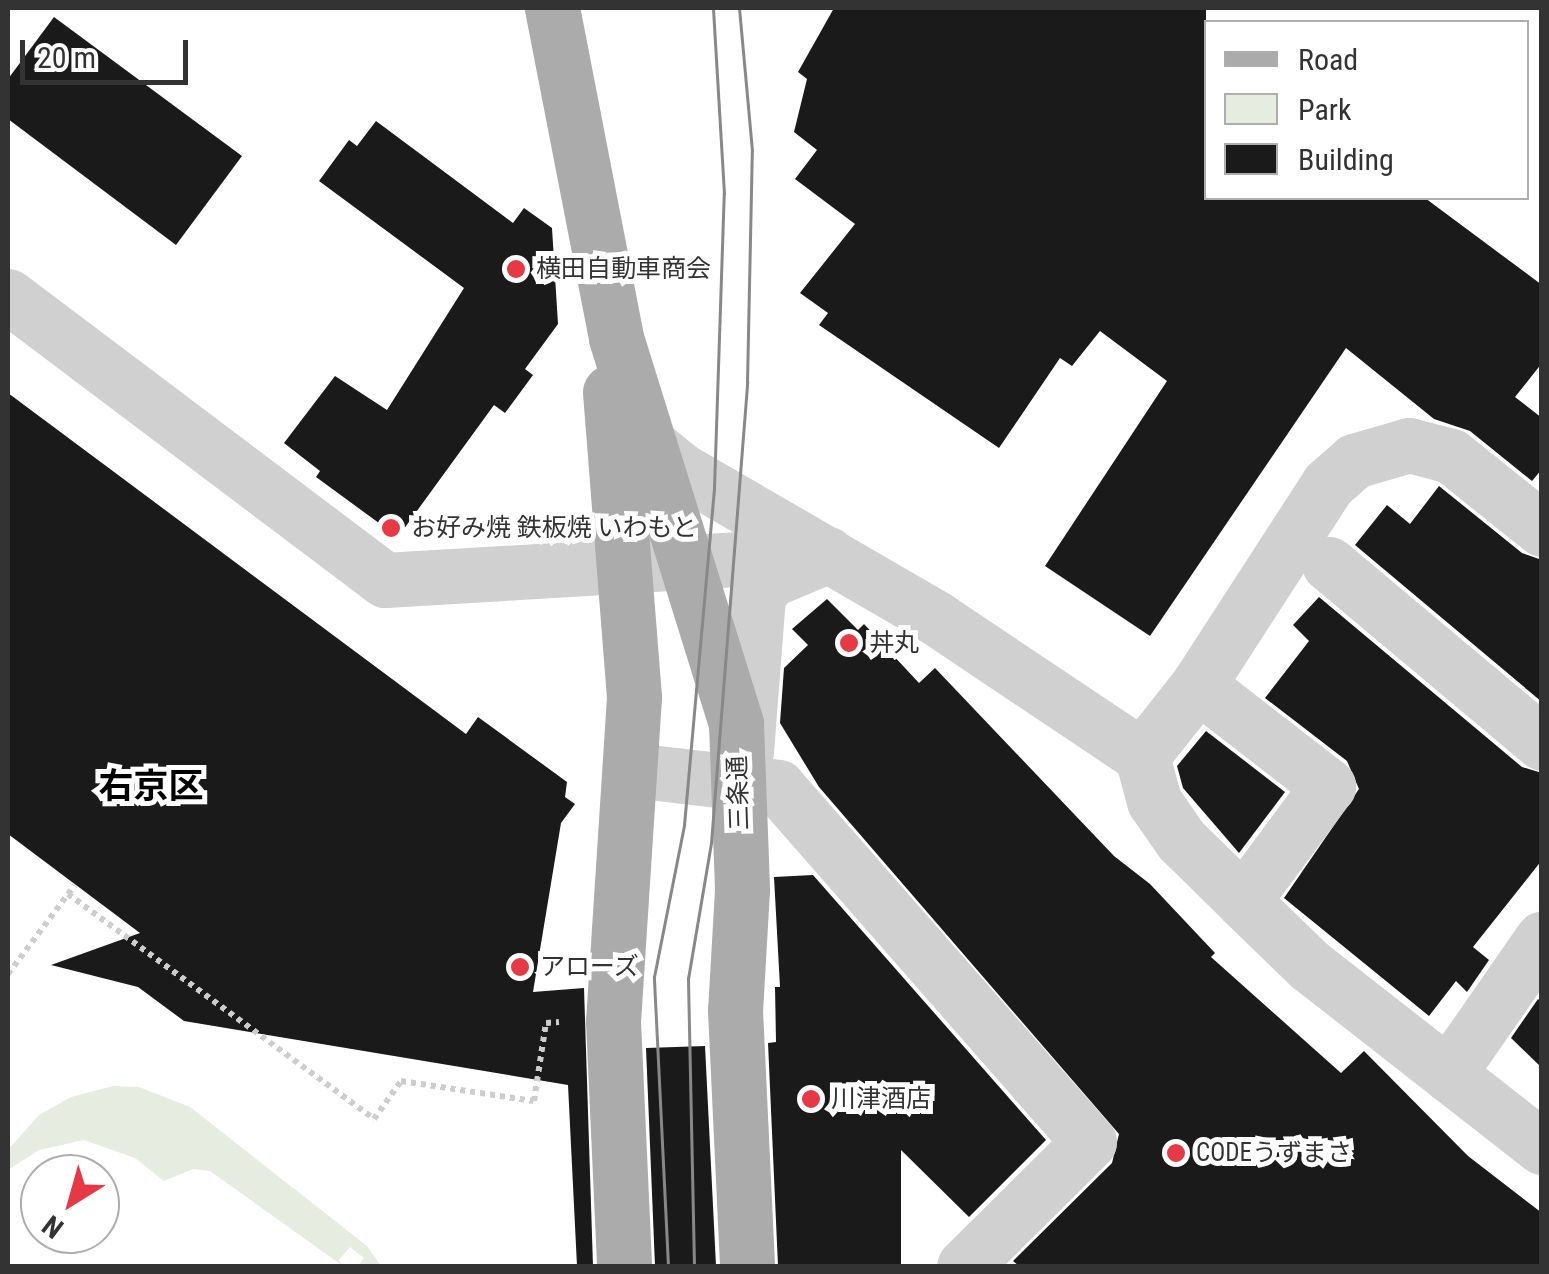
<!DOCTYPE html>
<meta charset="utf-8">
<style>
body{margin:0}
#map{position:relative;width:1549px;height:1274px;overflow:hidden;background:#fff;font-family:"Roboto Condensed","Noto Sans JP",sans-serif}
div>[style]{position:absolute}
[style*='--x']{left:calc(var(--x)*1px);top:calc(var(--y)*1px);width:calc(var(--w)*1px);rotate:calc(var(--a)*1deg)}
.green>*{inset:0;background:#e6ecdf}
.building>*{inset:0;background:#1a1a1a}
.path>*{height:6px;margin-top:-3px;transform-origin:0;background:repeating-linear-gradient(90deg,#cdcdcd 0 5px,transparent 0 10px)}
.minor>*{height:55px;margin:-27.5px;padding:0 27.5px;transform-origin:27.5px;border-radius:27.5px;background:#d0d0d0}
.major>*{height:55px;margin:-27.5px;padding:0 27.5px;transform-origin:27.5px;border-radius:27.5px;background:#ababab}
.tram>*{height:2.5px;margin:-1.25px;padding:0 1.25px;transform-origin:1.25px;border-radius:1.25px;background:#888}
.dots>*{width:28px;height:28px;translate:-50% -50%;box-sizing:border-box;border:5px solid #fff;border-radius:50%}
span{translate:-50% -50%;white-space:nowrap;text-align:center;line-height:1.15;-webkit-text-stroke:10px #fff;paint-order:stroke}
.poi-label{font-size:25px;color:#333}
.left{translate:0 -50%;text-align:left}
.street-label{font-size:25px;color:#333}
.district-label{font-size:35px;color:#000;font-weight:700}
.frame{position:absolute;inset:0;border:10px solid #333;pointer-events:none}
.legend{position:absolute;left:1204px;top:20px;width:325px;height:180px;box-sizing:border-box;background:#fff;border:2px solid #adadad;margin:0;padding:12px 18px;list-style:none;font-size:30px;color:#333}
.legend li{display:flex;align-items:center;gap:20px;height:50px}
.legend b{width:50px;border:2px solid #adadad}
.north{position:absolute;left:20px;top:1154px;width:100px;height:100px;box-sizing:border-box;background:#fff;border:2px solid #adadad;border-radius:50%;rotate:217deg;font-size:28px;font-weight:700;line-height:40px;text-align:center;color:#333}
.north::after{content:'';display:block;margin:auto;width:35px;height:45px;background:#e63946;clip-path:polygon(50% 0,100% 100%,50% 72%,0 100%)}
.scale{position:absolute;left:20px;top:40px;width:168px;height:45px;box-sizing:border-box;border:5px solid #333;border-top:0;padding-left:12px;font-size:30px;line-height:35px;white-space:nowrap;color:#333;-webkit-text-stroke:8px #fff;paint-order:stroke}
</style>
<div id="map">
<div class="green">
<i style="clip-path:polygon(113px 1086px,139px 1087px,190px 1107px,367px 1246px,381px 1266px,358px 1266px,364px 1258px,350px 1247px,339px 1260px,343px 1266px,210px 1171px,193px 1169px,164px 1181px,135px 1158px,84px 1140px,39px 1150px,8px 1170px,8px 1150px,39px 1115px,71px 1097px)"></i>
</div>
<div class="building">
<i style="clip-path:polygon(834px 8px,1206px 8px,1206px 198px,1425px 198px,1542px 285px,1542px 363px,1515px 397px,1542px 418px,1542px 469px,1532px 481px,1470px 431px,1434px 419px,1346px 348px,1150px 636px,1045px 566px,1167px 381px,1100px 331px,1072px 366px,1060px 358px,999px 448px,819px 325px,828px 313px,800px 293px,855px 224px,795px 179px,817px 150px,794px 132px,807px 79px,798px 72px)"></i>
<i style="clip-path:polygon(54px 17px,242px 156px,176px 245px,8px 119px,8px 79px)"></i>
<i style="clip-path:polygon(376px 121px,513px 223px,524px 208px,552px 228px,558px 324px,525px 369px,533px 375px,505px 413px,494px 405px,398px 537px,316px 477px,320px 471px,284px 443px,335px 376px,387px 410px,464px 288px,319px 181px,349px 140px,357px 146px)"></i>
<i style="clip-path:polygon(8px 393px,466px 734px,478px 717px,567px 782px,565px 797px,575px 804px,561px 823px,533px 992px,584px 988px,593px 1266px,577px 1266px,568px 1085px,184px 1021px,138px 987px,51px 965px,140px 933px,8px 834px)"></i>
<i style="clip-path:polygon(1439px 486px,1522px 553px,1542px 560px,1542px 702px,1355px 545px,1387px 505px,1410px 524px)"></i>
<i style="clip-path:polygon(1319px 597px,1522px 767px,1542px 773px,1542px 860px,1473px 947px,1489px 960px,1467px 992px,1456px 981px,1429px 1016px,1284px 898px,1359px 789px,1347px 761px,1265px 698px,1309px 641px,1293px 625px)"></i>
<i style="clip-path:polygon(827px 599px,858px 630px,864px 624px,919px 683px,935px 668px,1114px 856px,1150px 884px,1215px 953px,1211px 957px,1341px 1073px,1364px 1051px,1468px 1156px,1542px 1213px,1542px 1266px,1019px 1266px,1013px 1261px,1112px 1163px,1119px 1134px,819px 787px,780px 723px,784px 668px,808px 645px,792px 629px)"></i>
<i style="clip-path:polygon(1206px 731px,1285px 792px,1239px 853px,1183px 788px,1177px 766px)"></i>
<i style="clip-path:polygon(813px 875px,1046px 1140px,969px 1217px,901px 1150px,901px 1266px,778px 1266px,768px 1043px,776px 1042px,775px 987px,780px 987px,774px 877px)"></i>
<i style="clip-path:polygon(1538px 999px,1542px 1002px,1542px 1068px,1511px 1038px)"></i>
<i style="clip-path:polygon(705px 1046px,716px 1266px,655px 1266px,646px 1048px)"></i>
</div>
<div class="path">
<i style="--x:68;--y:894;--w:11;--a:-52"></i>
<i style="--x:8;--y:974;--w:100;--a:-53.1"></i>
<i style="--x:68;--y:894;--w:380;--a:36.3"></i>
<i style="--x:374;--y:1119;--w:47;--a:-54.6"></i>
<i style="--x:401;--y:1081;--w:134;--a:8.6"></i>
<i style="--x:534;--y:1101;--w:79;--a:-81.3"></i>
<i style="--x:546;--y:1023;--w:13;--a:-4"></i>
</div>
<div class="minor">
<i style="--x:8;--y:296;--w:472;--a:37"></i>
<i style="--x:385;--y:580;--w:443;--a:-3.4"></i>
<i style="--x:649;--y:444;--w:41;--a:39.1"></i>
<i style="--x:681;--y:470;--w:295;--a:30.1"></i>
<i style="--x:936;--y:618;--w:248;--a:33.8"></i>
<i style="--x:1142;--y:756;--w:47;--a:75.1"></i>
<i style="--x:1154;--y:801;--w:47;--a:55.3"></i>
<i style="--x:1181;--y:840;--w:87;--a:44.5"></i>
<i style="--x:1243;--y:901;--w:92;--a:44.1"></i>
<i style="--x:1309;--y:965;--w:296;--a:38"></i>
<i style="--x:1329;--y:564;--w:278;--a:40"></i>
<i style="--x:1198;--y:685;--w:165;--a:37.8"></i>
<i style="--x:1328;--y:786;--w:143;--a:126.5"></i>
<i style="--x:746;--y:752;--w:157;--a:-85.6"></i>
<i style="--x:758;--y:595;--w:19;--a:-51"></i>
<i style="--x:770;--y:580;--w:56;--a:-22.9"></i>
<i style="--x:1142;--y:756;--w:90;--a:-51.7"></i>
<i style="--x:1198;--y:685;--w:239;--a:-57.1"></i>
<i style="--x:1328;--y:484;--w:35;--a:-41"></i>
<i style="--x:1354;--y:461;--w:57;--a:-16.2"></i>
<i style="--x:1409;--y:445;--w:43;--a:14.7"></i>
<i style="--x:1451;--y:456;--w:117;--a:38.7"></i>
<i style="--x:632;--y:770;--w:147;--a:6.6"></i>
<i style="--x:778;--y:787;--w:472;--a:48.8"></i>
<i style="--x:1089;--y:1142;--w:176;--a:135.2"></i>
<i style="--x:1448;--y:1074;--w:165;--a:-55.2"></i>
</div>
<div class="major">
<i style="--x:552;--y:8;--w:336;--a:79"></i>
<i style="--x:616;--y:338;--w:404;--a:72.7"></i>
<i style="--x:736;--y:724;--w:166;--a:87.9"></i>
<i style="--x:742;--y:890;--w:120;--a:93.3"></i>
<i style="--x:735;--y:1010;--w:256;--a:87.3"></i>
<i style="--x:610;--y:392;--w:306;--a:85.5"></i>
<i style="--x:634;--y:697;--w:325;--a:93.7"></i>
<i style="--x:613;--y:1021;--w:245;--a:87.4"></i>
</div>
<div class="tram">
<i style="--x:668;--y:1266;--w:289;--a:-92.8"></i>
<i style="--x:654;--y:977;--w:155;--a:-78.8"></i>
<i style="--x:684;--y:825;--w:338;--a:-84.9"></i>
<i style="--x:714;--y:488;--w:294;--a:-88.1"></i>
<i style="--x:724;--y:194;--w:186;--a:-93.4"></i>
<i style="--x:694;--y:1266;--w:287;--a:-91.2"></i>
<i style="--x:688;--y:979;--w:138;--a:-80.4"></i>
<i style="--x:711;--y:843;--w:462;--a:-85.5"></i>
<i style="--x:747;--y:382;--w:231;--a:-88.8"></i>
<i style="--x:752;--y:151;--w:144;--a:-95.2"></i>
</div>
<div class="dots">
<i style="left:516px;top:269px;background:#e63946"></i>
<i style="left:391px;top:528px;background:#e63946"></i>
<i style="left:849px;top:643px;background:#e63946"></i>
<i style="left:520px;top:967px;background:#e63946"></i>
<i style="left:811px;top:1099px;background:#e63946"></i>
<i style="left:1176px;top:1153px;background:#e63946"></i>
</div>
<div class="poi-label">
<span class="left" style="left:536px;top:269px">横田自動車商会</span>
<span class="left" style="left:411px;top:528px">お好み焼 鉄板焼 いわもと</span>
<span class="left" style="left:869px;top:643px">丼丸</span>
<span class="left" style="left:540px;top:967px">アローズ</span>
<span class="left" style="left:831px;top:1099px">川津酒店</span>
<span class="left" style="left:1196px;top:1153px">CODEうずまさ</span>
</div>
<div class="street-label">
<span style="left:739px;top:793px;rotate:-92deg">三条通</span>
</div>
<div class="district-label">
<span style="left:151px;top:787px">右京区</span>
</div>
<div class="frame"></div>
<ul class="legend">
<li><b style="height:12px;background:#ababab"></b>Road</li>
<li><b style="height:28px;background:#e6ecdf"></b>Park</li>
<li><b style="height:28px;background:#1a1a1a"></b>Building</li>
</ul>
<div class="north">N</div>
<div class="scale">20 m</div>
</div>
